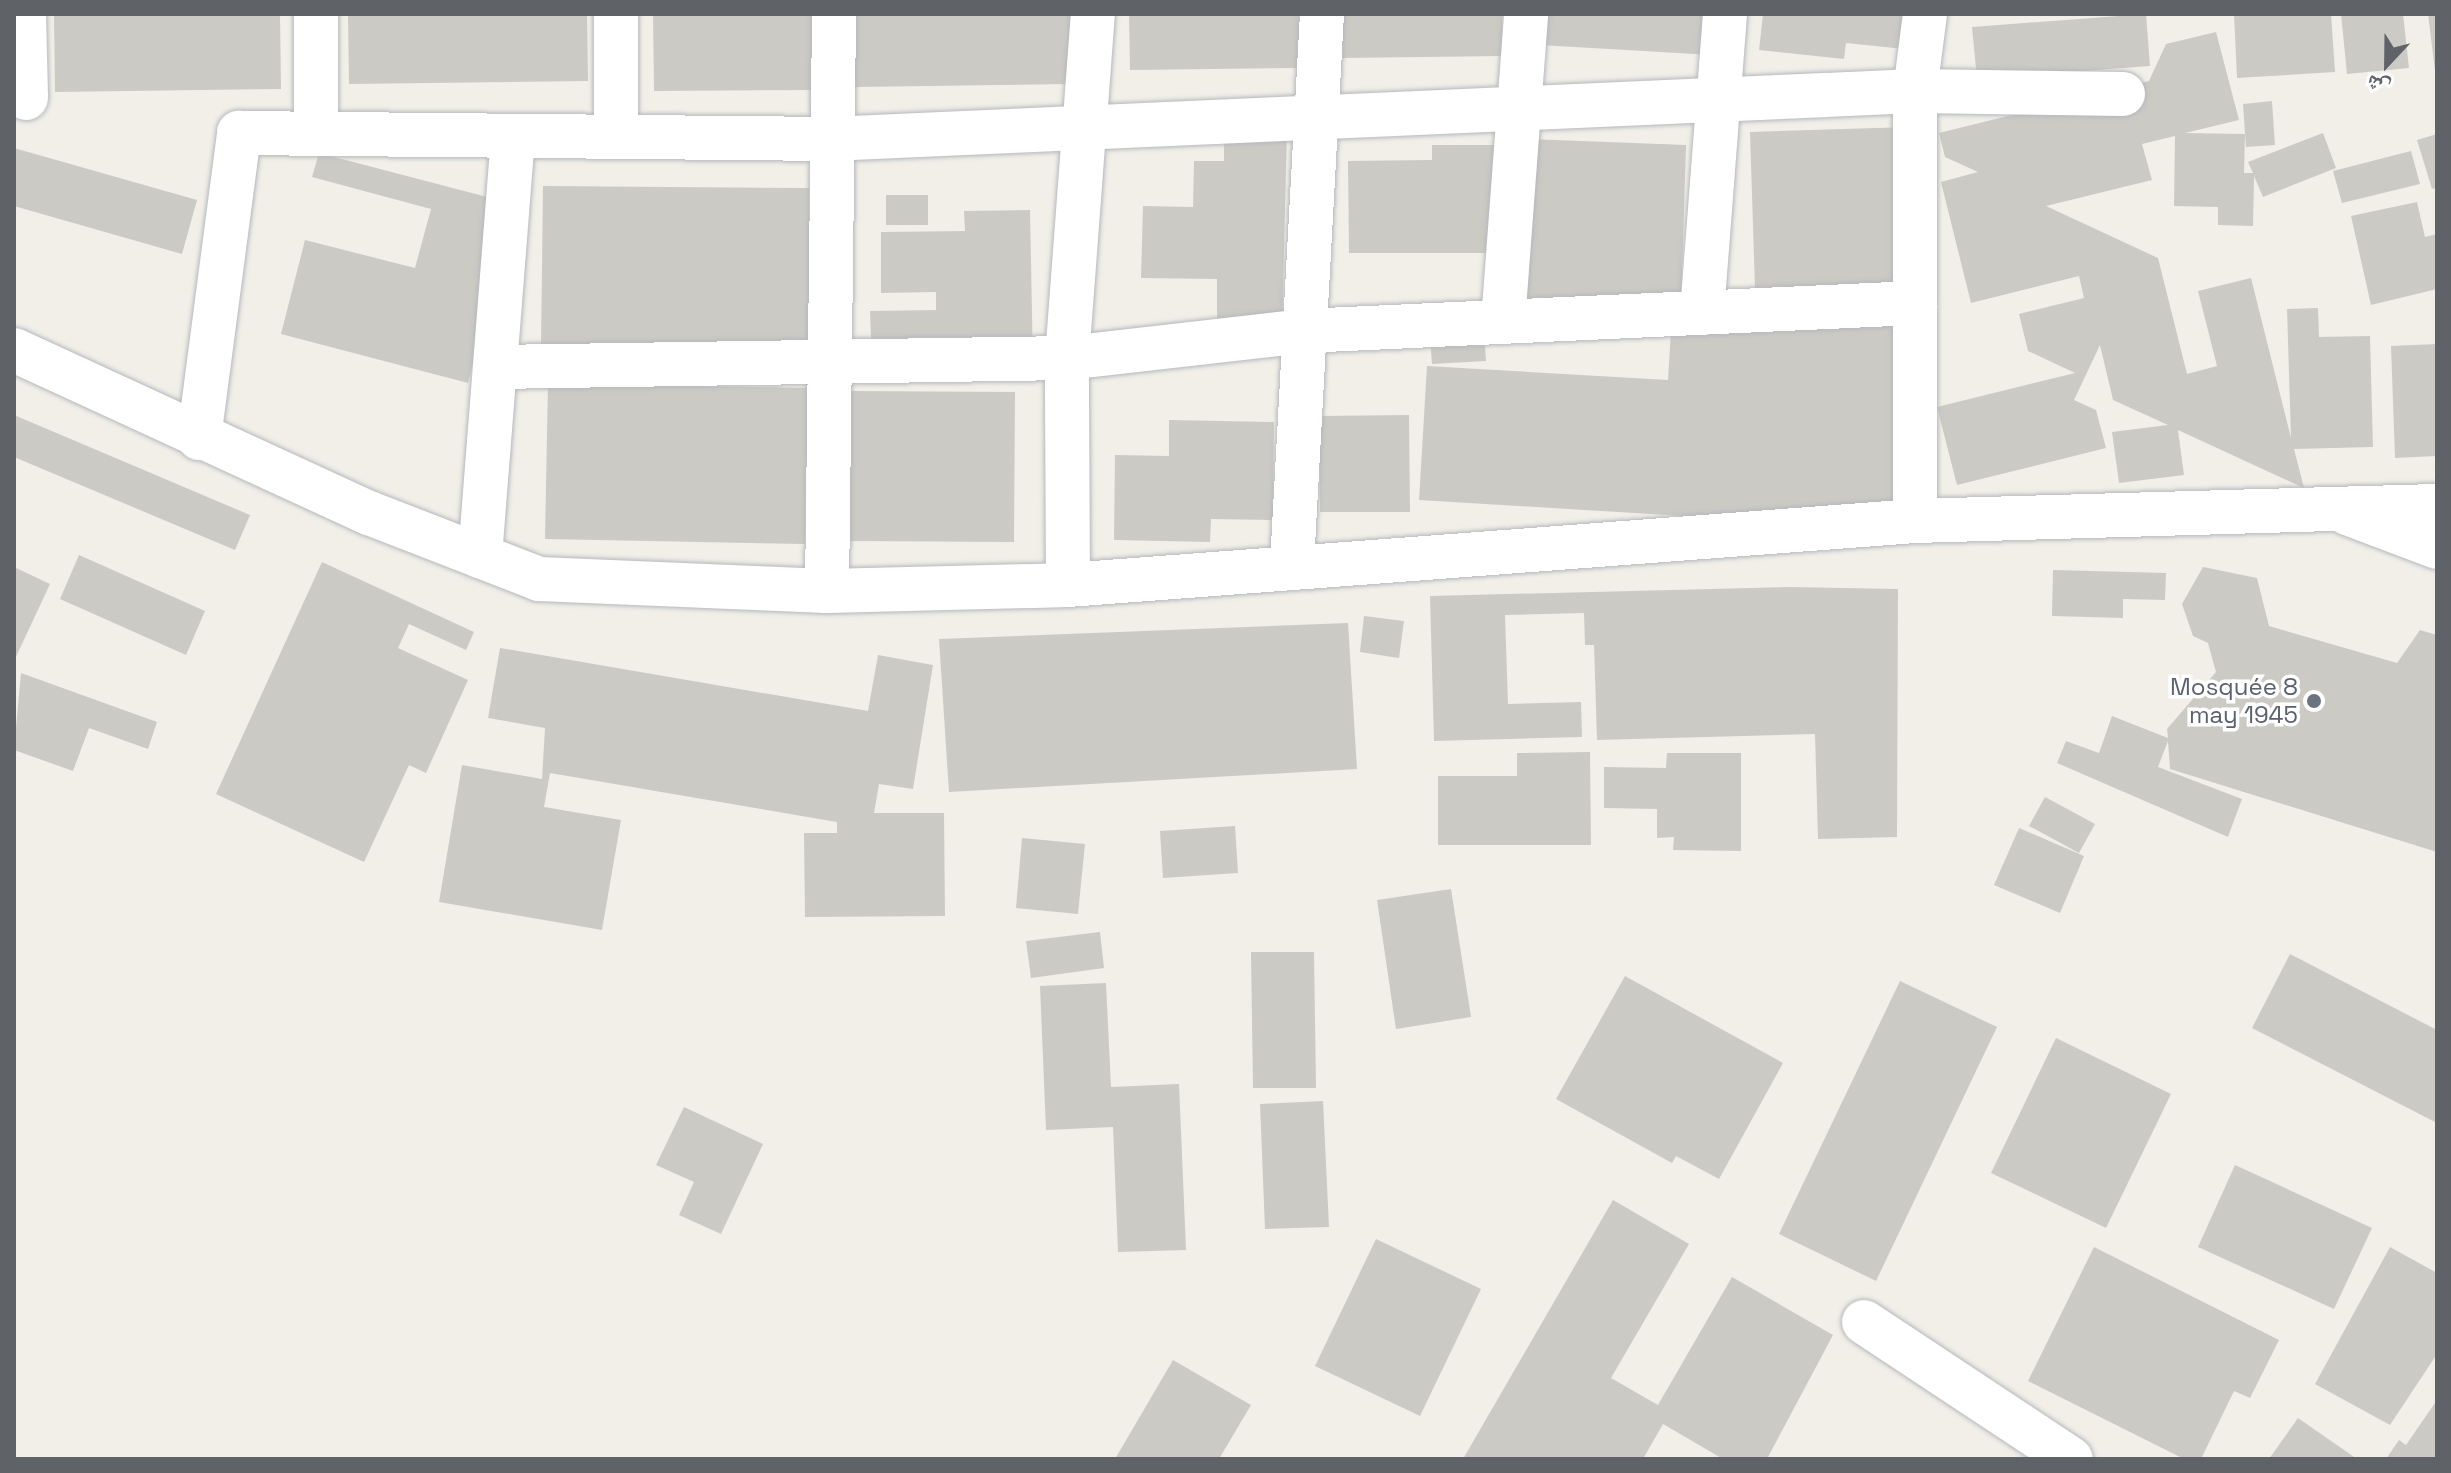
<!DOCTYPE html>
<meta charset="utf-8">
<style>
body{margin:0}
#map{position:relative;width:2451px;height:1473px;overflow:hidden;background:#f1efe8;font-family:"Space Grotesk","Noto Naskh Arabic",sans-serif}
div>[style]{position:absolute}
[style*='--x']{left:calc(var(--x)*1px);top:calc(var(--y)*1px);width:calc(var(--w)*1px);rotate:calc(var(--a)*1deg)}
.building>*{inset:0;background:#cccac5}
.roads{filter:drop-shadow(0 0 2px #b5b8bc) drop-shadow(0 0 2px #b5b8bc)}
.minor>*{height:44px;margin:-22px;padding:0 22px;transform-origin:22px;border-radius:22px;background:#fff}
.tertiary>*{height:44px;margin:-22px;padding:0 22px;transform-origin:22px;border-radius:22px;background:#fff}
.dots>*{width:22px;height:22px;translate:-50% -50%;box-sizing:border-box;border:4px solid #fff;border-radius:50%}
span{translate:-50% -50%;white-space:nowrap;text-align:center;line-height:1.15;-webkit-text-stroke:7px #fff;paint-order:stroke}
.worship-label{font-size:24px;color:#5b616d}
.right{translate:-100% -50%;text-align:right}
.frame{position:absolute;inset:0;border:16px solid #5f6368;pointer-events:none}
.north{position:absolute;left:2347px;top:24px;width:80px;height:80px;-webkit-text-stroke:6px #fff;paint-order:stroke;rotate:202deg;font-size:22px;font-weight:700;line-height:32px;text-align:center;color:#5f6368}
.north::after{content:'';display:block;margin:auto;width:28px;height:36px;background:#5f6368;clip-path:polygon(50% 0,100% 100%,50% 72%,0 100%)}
</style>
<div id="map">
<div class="building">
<i style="clip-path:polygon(54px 14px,280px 14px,281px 89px,55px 92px)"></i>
<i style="clip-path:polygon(348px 14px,587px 14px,588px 81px,349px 84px)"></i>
<i style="clip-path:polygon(653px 14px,812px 14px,813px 90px,654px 91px)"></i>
<i style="clip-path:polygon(854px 14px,1071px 14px,1072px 84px,855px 87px)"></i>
<i style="clip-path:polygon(1129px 14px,1299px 14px,1300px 68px,1130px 70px)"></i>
<i style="clip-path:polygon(1341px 14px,1502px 14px,1503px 56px,1342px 58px)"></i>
<i style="clip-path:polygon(1541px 14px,1714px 14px,1712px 55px,1540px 45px)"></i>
<i style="clip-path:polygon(1763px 14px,1918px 14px,1914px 50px,1846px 43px,1844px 59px,1759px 50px)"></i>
<i style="clip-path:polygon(2146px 14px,2150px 66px,1977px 79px,1972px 27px)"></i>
<i style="clip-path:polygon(2234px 14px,2331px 14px,2335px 72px,2237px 78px)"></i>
<i style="clip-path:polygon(2341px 14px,2403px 14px,2409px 68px,2347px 74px)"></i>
<i style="clip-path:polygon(2428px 14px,2437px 14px,2437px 71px,2435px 71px)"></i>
<i style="clip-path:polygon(2216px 32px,2239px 120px,2185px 133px,2245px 134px,2244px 173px,2253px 173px,2248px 162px,2323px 133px,2336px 168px,2263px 197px,2254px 176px,2253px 226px,2218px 225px,2218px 207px,2174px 206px,2175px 136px,2142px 144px,2152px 180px,2046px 206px,2158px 258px,2187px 374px,2217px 366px,2198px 291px,2251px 278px,2291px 438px,2287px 309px,2318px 308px,2319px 337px,2370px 336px,2373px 447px,2294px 449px,2304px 488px,2178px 430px,2184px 475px,2119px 483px,2112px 432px,2168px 425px,2113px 400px,2100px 345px,2074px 400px,2096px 410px,2106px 448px,1957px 485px,1937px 407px,2075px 373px,2028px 351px,2019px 314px,2084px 298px,2079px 276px,1971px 303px,1941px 182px,1978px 172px,1945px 157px,1939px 133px,2149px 81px,2166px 44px)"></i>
<i style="clip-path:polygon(2272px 101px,2275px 145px,2246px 147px,2243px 104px)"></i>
<i style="clip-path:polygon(1909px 127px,1906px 284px,1755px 288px,1750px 132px)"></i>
<i style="clip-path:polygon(1224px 132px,1287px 132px,1282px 326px,1217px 325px,1217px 279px,1141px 278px,1143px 206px,1193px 207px,1194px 161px,1224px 161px)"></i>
<i style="clip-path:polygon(2437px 134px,2437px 188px,2432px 189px,2417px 140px)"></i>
<i style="clip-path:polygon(1529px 139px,1686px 145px,1681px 306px,1524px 300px)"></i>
<i style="clip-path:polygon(1432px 145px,1499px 145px,1500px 253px,1349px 253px,1348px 161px,1432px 160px)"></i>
<i style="clip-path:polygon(14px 148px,197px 200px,182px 254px,14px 206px)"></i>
<i style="clip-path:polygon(2411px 151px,2420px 184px,2342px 203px,2333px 171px)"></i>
<i style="clip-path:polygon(319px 153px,514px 204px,468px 383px,281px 334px,305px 240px,415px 268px,431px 209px,312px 177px)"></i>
<i style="clip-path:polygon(543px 186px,809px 188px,809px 346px,541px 345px)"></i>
<i style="clip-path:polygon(886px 195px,928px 195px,928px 225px,886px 225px)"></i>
<i style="clip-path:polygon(2417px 202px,2425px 237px,2437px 234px,2437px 289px,2371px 305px,2351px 216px)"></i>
<i style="clip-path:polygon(1030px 210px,1033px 364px,872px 367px,870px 311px,936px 310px,936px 292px,881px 293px,881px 232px,965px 231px,964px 211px)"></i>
<i style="clip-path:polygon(1672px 313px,1911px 327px,1899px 529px,1419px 500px,1427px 366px,1668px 380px)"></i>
<i style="clip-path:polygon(1484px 333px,1486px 361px,1432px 364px,1430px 338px)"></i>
<i style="clip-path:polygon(2437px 344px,2437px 456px,2395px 458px,2391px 346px)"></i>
<i style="clip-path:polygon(548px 383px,808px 388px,805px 544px,545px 539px)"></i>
<i style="clip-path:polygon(850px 391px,1015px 392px,1014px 542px,850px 541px)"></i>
<i style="clip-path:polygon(14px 415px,250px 515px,235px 550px,14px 457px)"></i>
<i style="clip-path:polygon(1409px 415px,1410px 512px,1320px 512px,1319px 416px)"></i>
<i style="clip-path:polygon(1169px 420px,1274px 422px,1273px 520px,1211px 519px,1210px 542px,1114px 540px,1115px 455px,1169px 456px)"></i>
<i style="clip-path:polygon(79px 555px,205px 611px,186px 655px,60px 599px)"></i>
<i style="clip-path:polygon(322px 562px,474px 632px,466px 650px,409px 624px,398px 648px,468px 680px,426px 773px,409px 765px,364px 862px,216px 794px)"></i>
<i style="clip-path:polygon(14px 567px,50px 584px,14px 661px)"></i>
<i style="clip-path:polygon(2203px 567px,2257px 578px,2269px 626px,2397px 663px,2420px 630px,2437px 635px,2437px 852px,2170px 769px,2168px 741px,2158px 767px,2242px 799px,2228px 837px,2057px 763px,2066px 741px,2099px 753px,2112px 716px,2168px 738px,2167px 729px,2216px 672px,2208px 643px,2193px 636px,2182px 604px)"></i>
<i style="clip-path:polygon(2053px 570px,2166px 573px,2165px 600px,2123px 599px,2123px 618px,2052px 616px)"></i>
<i style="clip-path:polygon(1790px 587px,1898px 589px,1897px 837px,1818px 839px,1815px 734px,1597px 740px,1594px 645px,1585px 645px,1584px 613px,1505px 615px,1508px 704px,1581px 702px,1582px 737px,1434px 741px,1430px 596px)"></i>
<i style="clip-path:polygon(1364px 616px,1404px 621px,1399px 658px,1360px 652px)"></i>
<i style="clip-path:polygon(1348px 623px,1357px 769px,949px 792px,939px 639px)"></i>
<i style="clip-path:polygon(500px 648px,868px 711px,878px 655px,933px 665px,913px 789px,879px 784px,874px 813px,944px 813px,945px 916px,805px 917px,804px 833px,837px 833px,837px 822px,550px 773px,544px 807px,621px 820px,602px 930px,439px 902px,462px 765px,542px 779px,545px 728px,488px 718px)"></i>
<i style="clip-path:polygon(21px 673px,157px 722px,148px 749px,89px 728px,73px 771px,14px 750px)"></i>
<i style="clip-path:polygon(1590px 752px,1591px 845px,1438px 845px,1438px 776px,1517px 776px,1517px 753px)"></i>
<i style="clip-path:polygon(1667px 753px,1741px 753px,1741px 851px,1673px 850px,1674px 837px,1657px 838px,1657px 809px,1604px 808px,1604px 767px,1666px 768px)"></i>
<i style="clip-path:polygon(2045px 797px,2095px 824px,2079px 853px,2029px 826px)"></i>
<i style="clip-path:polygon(1235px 826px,1238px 873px,1163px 878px,1160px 831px)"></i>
<i style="clip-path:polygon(2019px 828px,2084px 856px,2060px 913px,1994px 885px)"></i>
<i style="clip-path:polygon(1022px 838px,1085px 844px,1078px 914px,1016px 908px)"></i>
<i style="clip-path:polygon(1451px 889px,1471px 1017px,1396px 1029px,1377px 900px)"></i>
<i style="clip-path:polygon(1100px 932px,1104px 968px,1031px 978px,1026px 941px)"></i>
<i style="clip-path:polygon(1251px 952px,1314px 952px,1316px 1088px,1253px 1088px)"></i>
<i style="clip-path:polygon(2290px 954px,2437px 1030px,2437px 1123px,2252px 1028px)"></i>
<i style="clip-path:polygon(1625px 976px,1783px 1063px,1719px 1179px,1676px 1156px,1672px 1163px,1556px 1099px)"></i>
<i style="clip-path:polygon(1900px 981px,1997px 1027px,1876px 1281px,1779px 1234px)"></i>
<i style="clip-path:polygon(1106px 983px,1111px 1087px,1179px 1084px,1186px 1250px,1118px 1252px,1113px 1127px,1046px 1130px,1040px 986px)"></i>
<i style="clip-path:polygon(2056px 1038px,2171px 1094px,2106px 1228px,1991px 1173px)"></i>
<i style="clip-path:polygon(1323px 1101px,1329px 1227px,1265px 1229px,1260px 1104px)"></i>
<i style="clip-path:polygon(684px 1107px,763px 1144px,721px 1234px,679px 1215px,694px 1182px,656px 1165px)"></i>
<i style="clip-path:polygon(2235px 1165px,2372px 1228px,2334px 1309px,2198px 1247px)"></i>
<i style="clip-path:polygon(1613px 1200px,1689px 1244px,1611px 1378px,1658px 1405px,1732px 1277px,1833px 1335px,1767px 1459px,1723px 1459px,1663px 1424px,1643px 1459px,1463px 1459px)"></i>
<i style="clip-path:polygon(1376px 1239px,1481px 1289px,1420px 1416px,1315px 1366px)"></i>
<i style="clip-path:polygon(2094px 1247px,2279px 1340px,2250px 1398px,2234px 1391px,2201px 1459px,2184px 1459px,2028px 1381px)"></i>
<i style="clip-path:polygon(2390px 1247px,2437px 1273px,2437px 1354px,2390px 1425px,2315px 1384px)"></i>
<i style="clip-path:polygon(1173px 1360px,1251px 1405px,1219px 1459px,1115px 1459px)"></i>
<i style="clip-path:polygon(2437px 1400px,2437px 1459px,2386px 1459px,2399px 1440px,2406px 1445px)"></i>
<i style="clip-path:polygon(2298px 1418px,2357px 1459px,2269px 1459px)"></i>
</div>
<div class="roads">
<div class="minor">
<i style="--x:24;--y:14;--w:84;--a:88.6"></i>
<i style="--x:616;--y:14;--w:123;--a:90"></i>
<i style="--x:316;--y:134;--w:120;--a:-90"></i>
<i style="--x:1702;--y:313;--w:300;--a:-85.6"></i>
<i style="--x:1503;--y:322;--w:309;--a:-85.7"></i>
<i style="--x:495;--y:367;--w:572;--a:-0.9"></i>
<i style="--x:1067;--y:358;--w:238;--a:-6.5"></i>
<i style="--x:1303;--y:331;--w:613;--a:-2.62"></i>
<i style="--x:199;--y:438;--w:308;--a:-82.5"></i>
<i style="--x:239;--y:133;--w:590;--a:0.58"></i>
<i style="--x:829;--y:139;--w:1087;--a:-2.53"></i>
<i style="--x:1915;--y:91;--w:208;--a:0.8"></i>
<i style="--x:2347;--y:513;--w:96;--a:20.7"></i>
<i style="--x:1915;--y:521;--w:430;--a:-90"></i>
<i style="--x:1915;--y:91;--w:78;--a:-82.6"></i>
<i style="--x:480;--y:556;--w:421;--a:-85.5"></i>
<i style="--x:1292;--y:564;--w:551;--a:-86.88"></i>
<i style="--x:1068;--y:585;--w:227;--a:-90.3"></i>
<i style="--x:1067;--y:358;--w:345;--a:-85.7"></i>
<i style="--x:827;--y:591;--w:577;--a:-89.3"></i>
<i style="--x:1864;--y:1322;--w:248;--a:33.5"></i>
</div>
<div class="tertiary">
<i style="--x:14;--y:350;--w:391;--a:24.7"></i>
<i style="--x:369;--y:513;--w:182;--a:21.2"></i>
<i style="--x:539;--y:579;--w:288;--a:2.4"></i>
<i style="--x:827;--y:591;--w:241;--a:-1.4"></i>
<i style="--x:1068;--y:585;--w:849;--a:-4.32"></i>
<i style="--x:1915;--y:521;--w:522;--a:-1.65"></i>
</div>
</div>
<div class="dots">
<i style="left:2314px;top:701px;background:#6b7280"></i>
</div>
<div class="worship-label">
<span class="right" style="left:2298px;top:701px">Mosquée 8<br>may 1945</span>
</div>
<div class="frame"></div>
<div class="north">ش</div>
</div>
